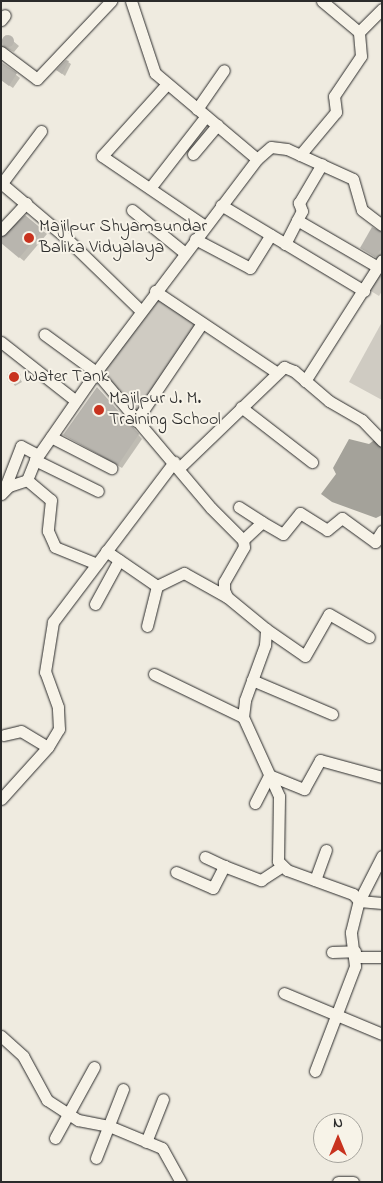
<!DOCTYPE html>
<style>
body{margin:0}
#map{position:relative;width:383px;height:1183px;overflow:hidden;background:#efebe0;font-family:"Indie Flower",sans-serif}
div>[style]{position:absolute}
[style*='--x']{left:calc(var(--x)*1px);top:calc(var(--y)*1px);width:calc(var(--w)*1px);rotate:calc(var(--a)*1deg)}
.green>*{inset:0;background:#cfcbc2}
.water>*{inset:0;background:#a4a29a}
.shadow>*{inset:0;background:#0003}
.building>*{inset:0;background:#b8b5ae}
.round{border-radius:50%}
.roads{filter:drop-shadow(0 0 1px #2b2b2b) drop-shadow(0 0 1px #2b2b2b)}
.minor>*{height:11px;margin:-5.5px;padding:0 5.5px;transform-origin:5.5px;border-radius:5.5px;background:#f7f3e8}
.dots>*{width:14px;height:14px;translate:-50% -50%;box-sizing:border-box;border:2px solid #f7f3e8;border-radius:50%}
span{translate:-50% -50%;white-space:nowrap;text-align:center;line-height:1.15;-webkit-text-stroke:4px #f7f3e8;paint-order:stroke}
.poi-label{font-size:18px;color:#2b2b2b}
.left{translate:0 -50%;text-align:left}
.frame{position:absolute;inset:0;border:2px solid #2b2b2b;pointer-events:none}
.north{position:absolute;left:313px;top:1113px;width:50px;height:50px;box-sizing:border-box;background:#f7f3e8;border:1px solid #a5a39c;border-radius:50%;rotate:0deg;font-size:14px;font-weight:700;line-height:20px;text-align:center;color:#2b2b2b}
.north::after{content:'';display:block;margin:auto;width:18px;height:22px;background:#c8321e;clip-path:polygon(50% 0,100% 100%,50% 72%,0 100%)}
</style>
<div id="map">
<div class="green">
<i style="clip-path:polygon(382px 261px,382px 291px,379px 296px,366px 288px)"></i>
<i style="clip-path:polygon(155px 292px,202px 323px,136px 421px,96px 372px)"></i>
<i style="clip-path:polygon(382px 322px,382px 400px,349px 382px)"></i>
</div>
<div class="water">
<i style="clip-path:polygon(377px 438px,382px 442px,382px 515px,376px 518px,332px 502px,321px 494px,336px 474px,333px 468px,349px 439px,369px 444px)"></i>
</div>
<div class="shadow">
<i style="clip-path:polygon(6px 35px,19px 46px,14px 52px,6px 48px,1px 51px,1px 41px)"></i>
<i style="clip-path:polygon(68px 62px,71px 64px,65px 76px,60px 72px)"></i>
<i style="clip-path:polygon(1px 63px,20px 78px,13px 88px,1px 80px)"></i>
<i style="clip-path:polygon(42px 230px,47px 234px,24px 261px,3px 244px)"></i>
<i style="clip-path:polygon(382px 233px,382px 260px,381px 261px,362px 248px)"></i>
<i style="clip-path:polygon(16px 372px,22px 382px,15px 386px,8px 376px)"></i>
<i style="clip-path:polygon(101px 392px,142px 439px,122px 468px,65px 435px)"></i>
</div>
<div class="building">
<i class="round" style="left:2px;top:35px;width:12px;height:12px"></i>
<i style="clip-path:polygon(66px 60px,69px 61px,62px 74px,56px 70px)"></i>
<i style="clip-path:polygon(1px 62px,17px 73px,9px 86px,1px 80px)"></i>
<i style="clip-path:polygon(25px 215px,43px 230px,19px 258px,1px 243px,1px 237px)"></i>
<i style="clip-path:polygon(372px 227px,382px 232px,382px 248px,375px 257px,360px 248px)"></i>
<i class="round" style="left:7px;top:370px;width:14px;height:14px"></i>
<i style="clip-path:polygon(97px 387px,139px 434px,118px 465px,63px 435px)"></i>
</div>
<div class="roads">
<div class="minor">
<i style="--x:131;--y:1;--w:76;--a:71.6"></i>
<i style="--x:155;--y:73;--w:133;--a:40.1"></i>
<i style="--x:322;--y:1;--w:48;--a:40"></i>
<i style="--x:1;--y:20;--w:6;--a:-51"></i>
<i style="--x:1;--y:52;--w:45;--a:36.9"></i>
<i style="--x:37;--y:79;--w:108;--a:-46.5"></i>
<i style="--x:167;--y:84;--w:97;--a:132.1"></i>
<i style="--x:102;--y:156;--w:125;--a:34.2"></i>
<i style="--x:197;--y:109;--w:47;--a:-55.3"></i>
<i style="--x:193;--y:154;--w:38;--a:-50"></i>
<i style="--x:300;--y:155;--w:56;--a:-50.1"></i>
<i style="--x:336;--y:112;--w:16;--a:-97"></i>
<i style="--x:334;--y:96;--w:48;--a:-56"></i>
<i style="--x:361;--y:56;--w:24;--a:-95"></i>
<i style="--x:359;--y:32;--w:33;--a:-45"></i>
<i style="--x:1;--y:183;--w:85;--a:40.2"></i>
<i style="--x:66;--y:238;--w:103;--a:44.2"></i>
<i style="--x:2;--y:183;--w:65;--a:-53.1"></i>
<i style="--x:150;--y:188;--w:91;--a:-52.1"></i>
<i style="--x:221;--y:205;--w:167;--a:31"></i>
<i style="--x:132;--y:210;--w:68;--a:39.1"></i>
<i style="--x:297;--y:220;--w:94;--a:30.1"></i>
<i style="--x:1;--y:230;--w:37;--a:-47"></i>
<i style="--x:195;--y:239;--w:62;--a:27.8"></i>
<i style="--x:250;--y:268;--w:39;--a:-58"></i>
<i style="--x:285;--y:244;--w:37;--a:-63"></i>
<i style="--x:302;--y:211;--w:9;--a:-111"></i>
<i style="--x:299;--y:203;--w:45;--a:-59.5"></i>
<i style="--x:155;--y:291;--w:146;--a:33.8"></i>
<i style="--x:1;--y:342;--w:95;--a:38.2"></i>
<i style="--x:305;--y:381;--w:143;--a:-57.5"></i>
<i style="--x:241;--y:407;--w:90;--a:37.8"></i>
<i style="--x:136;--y:421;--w:118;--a:-56"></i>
<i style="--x:51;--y:437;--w:68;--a:27.3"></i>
<i style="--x:35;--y:460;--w:70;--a:26.2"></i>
<i style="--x:179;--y:468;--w:146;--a:-43.9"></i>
<i style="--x:284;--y:367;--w:11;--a:22"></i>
<i style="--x:294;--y:371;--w:46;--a:40.6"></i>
<i style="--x:329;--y:401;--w:38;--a:30"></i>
<i style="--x:362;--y:420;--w:29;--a:46"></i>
<i style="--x:27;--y:480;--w:31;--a:40"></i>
<i style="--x:51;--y:500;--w:31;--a:96"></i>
<i style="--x:48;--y:531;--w:17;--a:66"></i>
<i style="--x:55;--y:547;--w:45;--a:22"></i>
<i style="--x:4;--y:490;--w:47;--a:-68.9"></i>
<i style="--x:21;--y:446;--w:19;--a:28"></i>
<i style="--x:1;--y:494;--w:11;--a:-45"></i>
<i style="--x:9;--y:486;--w:19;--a:-18"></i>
<i style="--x:27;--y:480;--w:22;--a:-68"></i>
<i style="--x:35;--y:460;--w:107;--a:-55.3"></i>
<i style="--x:96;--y:372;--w:64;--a:-143.8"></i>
<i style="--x:239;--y:507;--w:27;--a:33"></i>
<i style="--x:243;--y:540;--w:26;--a:-43"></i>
<i style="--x:262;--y:522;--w:24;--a:30"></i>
<i style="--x:283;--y:534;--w:27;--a:-51"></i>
<i style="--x:300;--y:513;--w:32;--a:32"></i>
<i style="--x:327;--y:530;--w:19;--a:-39"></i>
<i style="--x:342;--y:518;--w:41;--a:36"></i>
<i style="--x:375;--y:542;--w:13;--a:-58"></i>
<i style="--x:106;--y:551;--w:62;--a:34.5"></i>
<i style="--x:157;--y:586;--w:30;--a:-26"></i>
<i style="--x:184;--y:573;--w:49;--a:29.2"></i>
<i style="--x:95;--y:604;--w:50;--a:-61.4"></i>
<i style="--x:147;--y:626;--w:41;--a:-76"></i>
<i style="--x:266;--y:629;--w:47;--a:34.7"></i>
<i style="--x:305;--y:656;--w:48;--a:-60.3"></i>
<i style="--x:329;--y:614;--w:46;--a:29.9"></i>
<i style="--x:154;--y:674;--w:99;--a:25.8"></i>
<i style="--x:252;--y:680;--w:87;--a:23"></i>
<i style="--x:4;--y:735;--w:17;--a:-13"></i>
<i style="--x:21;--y:731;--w:31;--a:31"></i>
<i style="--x:1;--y:799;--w:70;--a:-47.9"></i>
<i style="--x:48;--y:747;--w:21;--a:-59"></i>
<i style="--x:59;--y:729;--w:22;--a:-93"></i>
<i style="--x:58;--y:707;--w:37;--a:-110"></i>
<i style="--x:45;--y:672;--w:51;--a:-80.9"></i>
<i style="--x:53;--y:622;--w:201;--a:-52.9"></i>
<i style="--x:255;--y:803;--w:31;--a:-63"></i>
<i style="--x:269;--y:775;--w:38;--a:22"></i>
<i style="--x:304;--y:789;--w:33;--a:-61"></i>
<i style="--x:320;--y:760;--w:64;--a:15.3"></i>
<i style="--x:382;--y:856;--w:51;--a:117.1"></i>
<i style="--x:359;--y:901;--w:23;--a:5"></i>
<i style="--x:205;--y:857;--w:21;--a:25"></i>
<i style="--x:176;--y:872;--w:40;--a:23.4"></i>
<i style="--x:213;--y:888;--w:25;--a:-63"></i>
<i style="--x:224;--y:866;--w:40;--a:21"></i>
<i style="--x:261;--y:880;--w:24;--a:-33"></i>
<i style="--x:315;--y:880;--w:32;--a:-70"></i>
<i style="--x:332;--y:952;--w:23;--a:-2"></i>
<i style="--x:356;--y:957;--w:26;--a:0"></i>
<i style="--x:284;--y:993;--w:106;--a:22.7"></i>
<i style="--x:1;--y:1036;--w:30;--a:42"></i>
<i style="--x:23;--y:1056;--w:50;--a:61.4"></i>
<i style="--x:47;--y:1100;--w:37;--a:33"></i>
<i style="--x:78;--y:1120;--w:32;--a:11"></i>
<i style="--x:109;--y:1126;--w:57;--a:22.5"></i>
<i style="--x:162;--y:1148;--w:39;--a:61"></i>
<i style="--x:315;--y:1071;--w:112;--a:-69.1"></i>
<i style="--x:355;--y:966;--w:34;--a:-97"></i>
<i style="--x:351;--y:932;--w:32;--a:-76"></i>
<i style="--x:359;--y:901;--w:9;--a:-131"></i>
<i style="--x:353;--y:894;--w:70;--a:-160"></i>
<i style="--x:287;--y:870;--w:13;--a:-135"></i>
<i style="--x:278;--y:861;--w:65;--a:-89.1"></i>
<i style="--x:279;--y:796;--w:87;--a:-114.5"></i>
<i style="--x:243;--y:717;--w:17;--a:-83"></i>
<i style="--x:245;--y:700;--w:59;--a:-70"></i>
<i style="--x:265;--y:645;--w:16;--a:-86"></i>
<i style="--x:266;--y:629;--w:50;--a:-140.6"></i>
<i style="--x:227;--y:597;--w:8;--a:-113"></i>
<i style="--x:224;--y:590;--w:8;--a:-90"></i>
<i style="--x:224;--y:582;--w:40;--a:-60.3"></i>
<i style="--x:244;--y:547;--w:7;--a:-98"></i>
<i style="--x:243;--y:540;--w:45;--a:-135"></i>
<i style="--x:211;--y:508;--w:178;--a:-130.2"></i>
<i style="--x:96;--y:372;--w:267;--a:-52.9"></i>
<i style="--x:257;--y:159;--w:18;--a:-41"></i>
<i style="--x:271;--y:147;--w:16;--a:7"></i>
<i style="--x:287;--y:149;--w:72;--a:24.4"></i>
<i style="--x:353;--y:179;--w:32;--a:74"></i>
<i style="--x:362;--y:210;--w:25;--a:37"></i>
<i style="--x:55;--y:1138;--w:81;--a:-61.2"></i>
<i style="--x:146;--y:1142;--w:46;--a:-68.4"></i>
<i style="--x:96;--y:1158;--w:74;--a:-68.6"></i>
<i style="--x:338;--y:1182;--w:15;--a:0"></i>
</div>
</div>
<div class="dots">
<i style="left:29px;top:238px;background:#c8321e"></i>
<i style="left:14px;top:377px;background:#c8321e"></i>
<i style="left:99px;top:410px;background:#c8321e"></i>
</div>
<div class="poi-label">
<span class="left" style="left:39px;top:238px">Majilpur Shyamsundar<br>Balika Vidyalaya</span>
<span class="left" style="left:24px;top:377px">Water Tank</span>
<span class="left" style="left:109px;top:410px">Majilpur J. M.<br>Training School</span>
</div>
<div class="frame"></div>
<div class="north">N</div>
</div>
